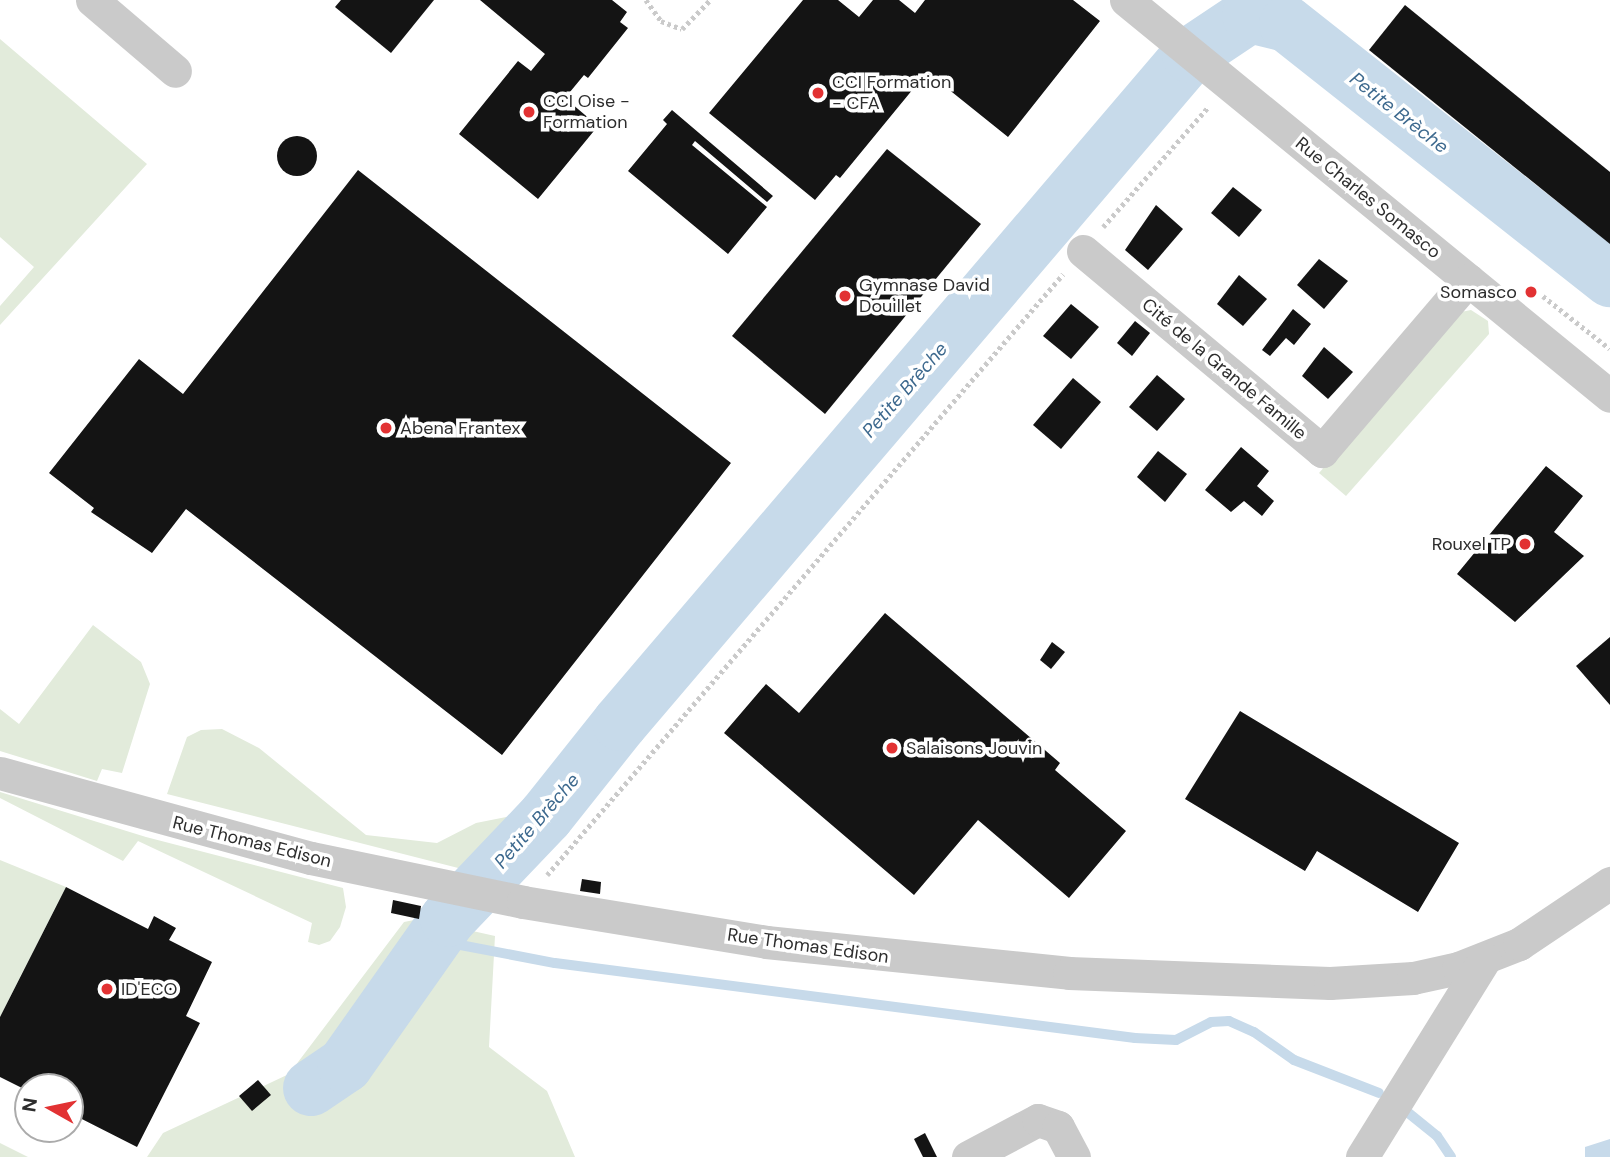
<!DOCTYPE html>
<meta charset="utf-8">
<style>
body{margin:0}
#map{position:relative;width:1610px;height:1157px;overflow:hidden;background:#fff;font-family:"DM Sans",sans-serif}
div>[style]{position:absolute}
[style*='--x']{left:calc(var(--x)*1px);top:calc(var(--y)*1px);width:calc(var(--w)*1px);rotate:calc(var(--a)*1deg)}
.green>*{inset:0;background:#e2ebdb}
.water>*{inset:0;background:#c7daea}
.stream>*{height:10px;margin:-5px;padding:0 5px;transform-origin:5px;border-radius:5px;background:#c7daea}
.river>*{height:56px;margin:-28px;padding:0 28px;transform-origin:28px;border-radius:28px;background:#c7daea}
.building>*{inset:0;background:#141414}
.round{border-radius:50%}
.path>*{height:4.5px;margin-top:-2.25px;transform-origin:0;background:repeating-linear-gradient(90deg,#cacaca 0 3.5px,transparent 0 7px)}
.minor>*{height:33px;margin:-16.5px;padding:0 16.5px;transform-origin:16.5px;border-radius:16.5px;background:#cacaca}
.dots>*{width:19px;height:19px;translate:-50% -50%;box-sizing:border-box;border:4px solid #fff;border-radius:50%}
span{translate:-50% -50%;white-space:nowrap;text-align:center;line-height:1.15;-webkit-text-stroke:7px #fff;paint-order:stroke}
.poi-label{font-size:18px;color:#2d2d2d}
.left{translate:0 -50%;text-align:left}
.right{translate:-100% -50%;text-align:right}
.street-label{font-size:18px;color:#2d2d2d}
.water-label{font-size:19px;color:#3d698e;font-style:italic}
.north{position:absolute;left:14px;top:1073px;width:70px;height:70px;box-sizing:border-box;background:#fff;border:2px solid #ababab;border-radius:50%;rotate:279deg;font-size:19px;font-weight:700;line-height:28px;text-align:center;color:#2d2d2d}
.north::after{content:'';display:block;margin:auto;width:24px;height:32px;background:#e23233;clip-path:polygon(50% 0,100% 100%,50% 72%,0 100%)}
</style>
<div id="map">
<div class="green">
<i style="clip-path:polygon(0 39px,147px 164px,0 325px,0 306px,34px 267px,0 237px)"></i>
<i style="clip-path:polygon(1471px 310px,1488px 321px,1489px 334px,1346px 496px,1319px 473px,1461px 312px)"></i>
<i style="clip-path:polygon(93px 625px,141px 662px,150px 684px,122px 773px,102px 769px,97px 781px,0 751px,0 709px,19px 724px)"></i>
<i style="clip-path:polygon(222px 729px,259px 748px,366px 835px,437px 843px,476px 823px,517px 815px,470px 871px,167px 794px,187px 737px,201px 730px)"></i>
<i style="clip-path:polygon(0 792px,146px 837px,343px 888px,346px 907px,340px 927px,330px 941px,319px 945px,308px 942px,312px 923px,138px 841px,123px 861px,0 798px)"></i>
<i style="clip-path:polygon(0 860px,66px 887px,0 1017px)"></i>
<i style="clip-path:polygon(419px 919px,495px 936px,489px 1047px,547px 1091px,575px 1157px,147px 1157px,163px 1133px,289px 1074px,404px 922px)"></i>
<i style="clip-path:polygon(0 1143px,28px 1157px,0 1157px)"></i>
</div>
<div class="water">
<i style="clip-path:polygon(1610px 1139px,1610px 1157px,1585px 1157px,1585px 1147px)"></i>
</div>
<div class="stream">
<i style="--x:434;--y:940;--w:123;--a:10.8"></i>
<i style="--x:555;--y:963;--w:585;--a:7.37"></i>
<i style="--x:1135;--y:1038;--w:41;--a:2.8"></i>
<i style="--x:1176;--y:1040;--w:39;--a:-27"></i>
<i style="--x:1211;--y:1022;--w:18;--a:-3"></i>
<i style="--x:1229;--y:1021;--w:27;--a:24"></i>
<i style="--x:1254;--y:1032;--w:49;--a:35"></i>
<i style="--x:1294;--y:1060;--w:91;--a:21.2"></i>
<i style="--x:1406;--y:1111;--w:40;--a:39"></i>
<i style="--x:1437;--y:1136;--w:25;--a:56"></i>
</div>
<div class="river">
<i style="--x:311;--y:1088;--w:41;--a:-34.1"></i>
<i style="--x:345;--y:1065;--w:179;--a:-54.8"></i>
<i style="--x:448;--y:919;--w:142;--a:-46.4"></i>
<i style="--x:546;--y:816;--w:119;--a:-51.5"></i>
<i style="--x:620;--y:723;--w:878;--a:-49.53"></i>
<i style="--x:1190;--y:55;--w:72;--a:-33.7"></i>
<i style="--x:1250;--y:15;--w:38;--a:14"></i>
<i style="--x:1287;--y:24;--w:412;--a:38.3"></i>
</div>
<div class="building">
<i style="clip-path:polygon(341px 0,434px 0,391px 53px,335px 7px)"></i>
<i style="clip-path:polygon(480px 0,612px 0,627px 12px,620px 22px,628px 28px,588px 78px,584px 75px,565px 98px,598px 126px,538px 199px,459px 134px,518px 61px,531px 71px,545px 54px)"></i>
<i style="clip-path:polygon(803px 0,838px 0,859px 17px,873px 0,899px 0,915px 13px,925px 0,1073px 0,1100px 21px,1008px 137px,927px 72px,840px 178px,836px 175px,815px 200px,709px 113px)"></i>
<i style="clip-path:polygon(1405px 5px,1610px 172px,1610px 244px,1369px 50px)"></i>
<i style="clip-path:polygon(672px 110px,773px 196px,767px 202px,695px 141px,692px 145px,767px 207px,728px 254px,628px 171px,667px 124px,663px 120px)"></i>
<i class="round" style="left:277px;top:136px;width:40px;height:40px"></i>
<i style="clip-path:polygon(887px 149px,981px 224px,825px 414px,732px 336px)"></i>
<i style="clip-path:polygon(358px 170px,731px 463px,502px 755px,186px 509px,152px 553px,91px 512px,94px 508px,49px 473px,139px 359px,183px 394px)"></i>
<i style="clip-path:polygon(1233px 187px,1262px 210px,1239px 237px,1211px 213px)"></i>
<i style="clip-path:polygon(1156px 205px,1183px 229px,1148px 270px,1125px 250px)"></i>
<i style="clip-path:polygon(1319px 259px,1348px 281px,1324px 309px,1297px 285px)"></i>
<i style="clip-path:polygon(1239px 275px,1267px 299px,1243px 326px,1217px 304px)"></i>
<i style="clip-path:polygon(1071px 304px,1099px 327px,1071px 359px,1043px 336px)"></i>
<i style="clip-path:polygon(1293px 309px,1311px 324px,1294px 345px,1286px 338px,1270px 356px,1262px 350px)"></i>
<i style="clip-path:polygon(1135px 321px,1150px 333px,1132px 356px,1117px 343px)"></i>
<i style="clip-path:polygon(1324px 347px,1353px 372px,1328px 399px,1302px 376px)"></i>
<i style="clip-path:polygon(1157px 375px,1185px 399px,1157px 431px,1129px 407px)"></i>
<i style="clip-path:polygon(1073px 378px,1101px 402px,1061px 449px,1033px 425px)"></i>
<i style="clip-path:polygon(1241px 447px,1269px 471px,1257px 486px,1274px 501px,1262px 516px,1244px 501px,1231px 512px,1205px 490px)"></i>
<i style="clip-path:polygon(1158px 451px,1187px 474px,1165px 502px,1137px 477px)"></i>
<i style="clip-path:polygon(1546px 466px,1583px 496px,1554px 532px,1584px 556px,1515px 622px,1457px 574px)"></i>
<i style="clip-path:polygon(885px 613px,1060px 763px,1055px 770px,1126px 831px,1069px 898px,978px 820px,914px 895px,724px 733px,766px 684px,799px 713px)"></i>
<i style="clip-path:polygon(1610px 637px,1610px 705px,1576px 666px)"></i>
<i style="clip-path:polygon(1052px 642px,1065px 652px,1051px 669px,1040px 660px)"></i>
<i style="clip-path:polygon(1240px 711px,1459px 843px,1418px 912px,1317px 851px,1305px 871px,1185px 799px)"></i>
<i style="clip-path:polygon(582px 879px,601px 882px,600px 894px,580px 891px)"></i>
<i style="clip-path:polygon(66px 887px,148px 929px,154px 916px,176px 928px,169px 940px,212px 962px,186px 1016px,200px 1023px,137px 1147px,70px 1113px,70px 1087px,28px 1087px,28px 1091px,0 1077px,0 1017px)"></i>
<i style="clip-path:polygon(393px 900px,421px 906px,419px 919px,391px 913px)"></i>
<i style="clip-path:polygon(258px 1080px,271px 1095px,252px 1111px,239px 1096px)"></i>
<i style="clip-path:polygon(925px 1133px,937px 1157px,923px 1157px,914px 1139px)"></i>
</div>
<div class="path">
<i style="--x:646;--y:0;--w:26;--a:54"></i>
<i style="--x:661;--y:21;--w:22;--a:21"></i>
<i style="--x:682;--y:29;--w:40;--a:-46"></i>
<i style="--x:1103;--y:227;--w:159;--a:-48.8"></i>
<i style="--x:1543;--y:296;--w:85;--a:38.3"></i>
<i style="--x:547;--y:875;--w:792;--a:-49.35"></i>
</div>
<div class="minor">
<i style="--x:92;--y:0;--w:109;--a:40.5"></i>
<i style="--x:1126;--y:0;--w:625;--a:39.29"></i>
<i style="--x:1083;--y:251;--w:312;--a:39.9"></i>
<i style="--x:1322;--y:451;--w:225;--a:-49.5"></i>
<i style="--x:0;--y:773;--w:322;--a:15.3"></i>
<i style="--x:311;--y:858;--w:217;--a:11.7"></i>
<i style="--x:523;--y:902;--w:246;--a:9.3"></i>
<i style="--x:766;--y:942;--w:305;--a:5.8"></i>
<i style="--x:1069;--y:973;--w:261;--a:2.2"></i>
<i style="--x:1330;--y:983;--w:83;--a:-3.4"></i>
<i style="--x:1413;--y:978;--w:46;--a:-12.5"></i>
<i style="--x:1458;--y:968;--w:66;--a:-21.5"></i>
<i style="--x:1519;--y:944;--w:110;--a:-33.8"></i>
<i style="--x:968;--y:1157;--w:79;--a:-27.9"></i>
<i style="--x:1038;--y:1120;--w:21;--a:19"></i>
<i style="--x:1058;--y:1127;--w:34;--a:62"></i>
<i style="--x:1362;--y:1157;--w:233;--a:-58.2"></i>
</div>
<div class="dots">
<i style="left:818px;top:93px;background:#e23233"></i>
<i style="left:529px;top:112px;background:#e23233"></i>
<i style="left:1531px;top:292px;background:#e23233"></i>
<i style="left:845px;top:296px;background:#e23233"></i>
<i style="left:386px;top:428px;background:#e23233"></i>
<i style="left:1525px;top:544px;background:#e23233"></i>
<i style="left:892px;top:748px;background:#e23233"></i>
<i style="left:107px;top:989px;background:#e23233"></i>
</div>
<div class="poi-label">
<span class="left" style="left:832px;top:93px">CCI Formation<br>- CFA</span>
<span class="left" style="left:543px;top:112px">CCI Oise -<br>Formation</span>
<span class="left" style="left:859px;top:296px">Gymnase David<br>Douillet</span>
<span class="right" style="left:1517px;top:292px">Somasco</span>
<span class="left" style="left:400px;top:428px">Abena Frantex</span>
<span class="right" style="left:1511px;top:544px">Rouxel TP</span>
<span class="left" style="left:906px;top:748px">Salaisons Jouvin</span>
<span class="left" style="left:121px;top:989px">ID'ECO</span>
</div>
<div class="street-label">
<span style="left:1368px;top:198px;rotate:39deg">Rue Charles Somasco</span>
<span style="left:1224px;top:369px;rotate:40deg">Cité de la Grande Famille</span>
<span style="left:252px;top:842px;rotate:14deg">Rue Thomas Edison</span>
<span style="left:808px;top:946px;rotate:8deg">Rue Thomas Edison</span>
</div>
<div class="water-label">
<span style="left:1399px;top:113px;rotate:38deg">Petite Brèche</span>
<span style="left:905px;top:390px;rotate:-49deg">Petite Brèche</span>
<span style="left:537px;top:821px;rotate:-49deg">Petite Brèche</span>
</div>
<div class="north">N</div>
</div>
